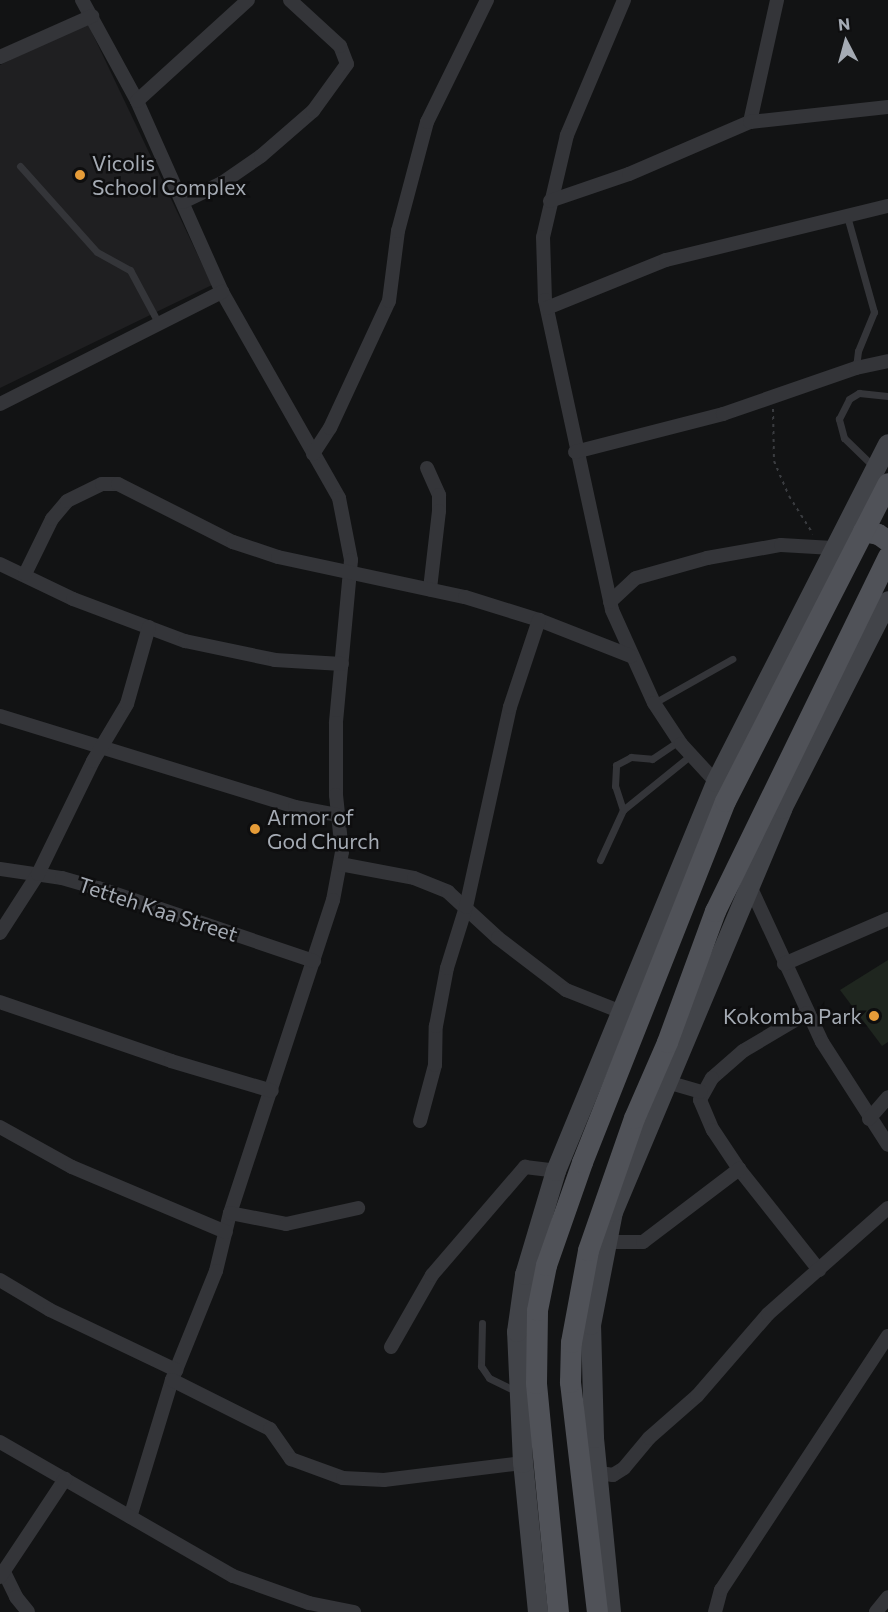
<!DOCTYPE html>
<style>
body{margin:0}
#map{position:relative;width:888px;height:1612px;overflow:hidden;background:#121314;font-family:Commissioner,sans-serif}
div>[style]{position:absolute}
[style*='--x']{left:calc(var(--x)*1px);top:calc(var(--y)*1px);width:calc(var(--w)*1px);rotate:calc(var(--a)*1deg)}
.built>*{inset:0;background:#1f1f21}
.green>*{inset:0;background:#1f261f}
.path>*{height:2px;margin-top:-1px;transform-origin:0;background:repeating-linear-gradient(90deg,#3a3c40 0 3px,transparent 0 7.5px)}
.lane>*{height:7px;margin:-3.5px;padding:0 3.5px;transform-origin:3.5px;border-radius:3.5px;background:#343539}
.street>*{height:14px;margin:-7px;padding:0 7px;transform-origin:7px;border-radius:7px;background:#343539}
.secondary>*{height:20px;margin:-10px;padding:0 10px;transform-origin:10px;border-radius:10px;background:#424449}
.primary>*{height:21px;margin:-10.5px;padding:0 10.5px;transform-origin:10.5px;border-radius:10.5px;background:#505258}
.dots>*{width:16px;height:16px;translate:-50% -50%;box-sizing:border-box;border:3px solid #0e0e0f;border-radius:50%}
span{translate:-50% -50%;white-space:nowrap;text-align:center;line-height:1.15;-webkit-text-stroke:5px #0e0e0f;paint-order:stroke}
.poi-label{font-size:21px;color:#a5abb4}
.left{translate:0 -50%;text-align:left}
.right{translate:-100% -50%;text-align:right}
.street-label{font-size:21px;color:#a5abb4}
.north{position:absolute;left:816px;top:12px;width:60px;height:60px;-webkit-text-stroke:4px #0e0e0f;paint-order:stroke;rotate:354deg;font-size:16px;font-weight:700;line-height:24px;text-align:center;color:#a5abb4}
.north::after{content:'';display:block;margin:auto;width:21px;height:27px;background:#a5abb4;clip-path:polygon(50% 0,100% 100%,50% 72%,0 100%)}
</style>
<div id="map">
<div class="built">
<i style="clip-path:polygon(87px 22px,212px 285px,0 388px,0 65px)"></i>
</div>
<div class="green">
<i style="clip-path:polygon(888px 960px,888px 1042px,882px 1046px,840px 990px)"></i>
</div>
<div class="path">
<i style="--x:773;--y:409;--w:52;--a:88.9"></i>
<i style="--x:774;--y:461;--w:38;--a:67"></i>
<i style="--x:789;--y:496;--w:45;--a:57.7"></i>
</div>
<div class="lane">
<i style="--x:20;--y:166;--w:115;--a:48.2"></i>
<i style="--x:97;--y:252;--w:38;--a:29"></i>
<i style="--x:130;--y:270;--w:61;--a:61.8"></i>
<i style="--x:847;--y:216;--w:100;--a:74.3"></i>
<i style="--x:874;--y:312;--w:42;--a:112.3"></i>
<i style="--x:858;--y:351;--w:17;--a:97"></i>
<i style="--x:875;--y:468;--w:43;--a:-135.9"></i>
<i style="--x:844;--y:438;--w:20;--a:-105"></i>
<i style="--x:839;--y:419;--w:22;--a:-63"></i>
<i style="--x:849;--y:399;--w:12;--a:-31"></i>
<i style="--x:859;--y:393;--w:29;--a:6"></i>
<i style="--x:654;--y:703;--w:90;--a:-29.4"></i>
<i style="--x:623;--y:810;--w:25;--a:-108"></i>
<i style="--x:615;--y:786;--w:21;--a:-87"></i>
<i style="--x:616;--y:765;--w:17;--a:-28"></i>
<i style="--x:631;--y:757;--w:21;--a:5"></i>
<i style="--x:652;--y:759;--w:32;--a:-34"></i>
<i style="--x:600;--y:860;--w:55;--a:-65.3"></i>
<i style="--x:623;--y:810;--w:87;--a:-39"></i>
<i style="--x:482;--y:1323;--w:43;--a:91.3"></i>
<i style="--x:481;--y:1366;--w:14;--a:56"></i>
<i style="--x:489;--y:1378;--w:30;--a:26"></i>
</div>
<div class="street">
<i style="--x:82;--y:0;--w:115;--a:61.4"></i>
<i style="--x:137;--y:101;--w:209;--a:66"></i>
<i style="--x:222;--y:292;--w:237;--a:60.4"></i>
<i style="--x:339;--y:498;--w:63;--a:79"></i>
<i style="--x:351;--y:560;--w:164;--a:95.3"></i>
<i style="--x:336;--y:723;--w:72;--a:90"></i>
<i style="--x:336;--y:795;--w:57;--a:84"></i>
<i style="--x:342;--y:852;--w:49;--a:100.6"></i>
<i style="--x:333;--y:900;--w:330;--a:108.2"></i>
<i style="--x:230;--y:1213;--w:60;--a:103.6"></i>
<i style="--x:216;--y:1271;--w:118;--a:112"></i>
<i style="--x:172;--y:1380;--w:143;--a:107"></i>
<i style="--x:624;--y:0;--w:147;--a:112.9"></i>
<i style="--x:567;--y:135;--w:105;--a:103.2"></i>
<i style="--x:543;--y:237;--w:63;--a:88.2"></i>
<i style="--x:545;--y:300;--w:317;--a:77.8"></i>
<i style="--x:612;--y:610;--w:102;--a:65.7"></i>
<i style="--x:654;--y:703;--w:49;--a:56.6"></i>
<i style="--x:681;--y:744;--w:52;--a:47.4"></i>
<i style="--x:0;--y:57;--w:101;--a:-24"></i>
<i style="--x:137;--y:101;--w:150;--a:-42.3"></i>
<i style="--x:750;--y:122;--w:125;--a:-77.5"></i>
<i style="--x:550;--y:201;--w:83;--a:-18.9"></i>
<i style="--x:629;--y:174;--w:132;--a:-23.3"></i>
<i style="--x:750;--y:122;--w:139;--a:-6.2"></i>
<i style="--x:183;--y:202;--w:43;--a:-26"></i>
<i style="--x:222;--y:183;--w:47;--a:-34.7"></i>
<i style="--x:261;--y:156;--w:69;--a:-40.9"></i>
<i style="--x:313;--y:111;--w:58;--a:-54.1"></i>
<i style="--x:347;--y:64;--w:19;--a:-111"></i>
<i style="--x:340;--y:46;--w:68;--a:-137.4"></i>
<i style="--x:547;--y:308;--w:128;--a:-22"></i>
<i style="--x:666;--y:260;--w:228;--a:-13.7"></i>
<i style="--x:0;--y:404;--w:249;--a:-26.8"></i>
<i style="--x:575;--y:452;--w:153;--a:-14.4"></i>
<i style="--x:723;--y:414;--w:141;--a:-19.1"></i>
<i style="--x:856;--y:368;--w:33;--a:-12"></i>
<i style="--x:313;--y:454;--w:31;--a:-57"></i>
<i style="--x:330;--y:428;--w:140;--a:-65.1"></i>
<i style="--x:389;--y:301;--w:71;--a:-82.7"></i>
<i style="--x:398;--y:231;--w:113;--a:-75.1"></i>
<i style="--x:427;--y:122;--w:136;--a:-63.8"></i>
<i style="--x:427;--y:468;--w:30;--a:66"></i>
<i style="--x:439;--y:495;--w:16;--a:90"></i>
<i style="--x:439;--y:511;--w:79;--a:96.6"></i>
<i style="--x:0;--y:564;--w:81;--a:25.6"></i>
<i style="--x:73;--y:599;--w:120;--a:20.6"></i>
<i style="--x:185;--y:641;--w:92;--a:11.9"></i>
<i style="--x:275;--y:660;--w:67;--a:3.4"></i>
<i style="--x:25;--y:574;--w:61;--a:-63.9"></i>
<i style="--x:52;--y:519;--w:23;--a:-50"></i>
<i style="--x:67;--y:501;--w:39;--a:-26"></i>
<i style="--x:102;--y:484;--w:16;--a:0"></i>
<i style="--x:118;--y:484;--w:129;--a:26.8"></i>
<i style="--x:233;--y:542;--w:47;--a:18.4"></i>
<i style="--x:278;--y:557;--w:191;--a:12.1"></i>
<i style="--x:465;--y:597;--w:77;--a:17.3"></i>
<i style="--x:539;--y:620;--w:99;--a:21.4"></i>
<i style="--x:610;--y:602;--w:35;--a:-43"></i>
<i style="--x:636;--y:578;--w:74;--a:-15.7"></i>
<i style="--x:707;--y:558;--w:75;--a:-10"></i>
<i style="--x:781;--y:545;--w:52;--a:3.3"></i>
<i style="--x:0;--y:716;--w:309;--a:17.1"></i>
<i style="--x:295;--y:807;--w:44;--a:10.5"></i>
<i style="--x:340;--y:864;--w:75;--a:10.7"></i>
<i style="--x:414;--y:878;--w:37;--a:22"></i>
<i style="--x:448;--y:892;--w:68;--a:42.6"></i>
<i style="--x:498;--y:938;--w:86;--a:37.4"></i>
<i style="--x:566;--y:990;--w:57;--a:21.6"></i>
<i style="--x:0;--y:869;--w:63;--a:8.3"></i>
<i style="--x:62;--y:878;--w:37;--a:16"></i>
<i style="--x:98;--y:888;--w:228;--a:18.7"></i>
<i style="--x:749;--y:884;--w:174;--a:65.2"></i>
<i style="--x:822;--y:1042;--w:122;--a:57.3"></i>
<i style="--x:0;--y:933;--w:70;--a:-57.2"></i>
<i style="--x:38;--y:874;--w:126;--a:-64"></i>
<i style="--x:93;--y:761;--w:66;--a:-59.2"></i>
<i style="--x:127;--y:704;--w:80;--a:-74.1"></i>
<i style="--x:784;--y:964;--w:113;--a:-23.4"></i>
<i style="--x:0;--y:1002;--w:181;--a:19"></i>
<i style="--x:171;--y:1061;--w:105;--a:16.5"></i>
<i style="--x:807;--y:1013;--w:74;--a:149.3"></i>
<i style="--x:743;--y:1051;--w:41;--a:138.9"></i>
<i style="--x:712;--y:1078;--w:25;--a:119"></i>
<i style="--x:700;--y:1100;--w:33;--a:67"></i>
<i style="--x:713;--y:1130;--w:47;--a:56.3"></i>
<i style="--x:739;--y:1169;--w:129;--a:51.6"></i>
<i style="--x:667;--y:1082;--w:35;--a:16"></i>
<i style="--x:869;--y:1119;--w:29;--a:-49"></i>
<i style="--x:420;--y:1121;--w:58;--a:-75"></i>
<i style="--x:435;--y:1065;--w:39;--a:-89"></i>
<i style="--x:436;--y:1026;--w:59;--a:-79.3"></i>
<i style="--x:447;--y:968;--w:64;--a:-72.7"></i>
<i style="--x:466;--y:907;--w:205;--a:-77.6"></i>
<i style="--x:510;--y:707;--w:92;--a:-71.6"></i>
<i style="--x:0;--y:1127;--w:82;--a:29.1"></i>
<i style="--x:72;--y:1167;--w:167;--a:22.9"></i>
<i style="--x:230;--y:1213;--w:57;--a:11.1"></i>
<i style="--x:286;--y:1224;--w:74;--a:-12.5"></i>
<i style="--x:608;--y:1242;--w:35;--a:0"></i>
<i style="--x:643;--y:1242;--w:121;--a:-37.2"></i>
<i style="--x:0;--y:1280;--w:58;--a:31"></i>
<i style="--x:50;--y:1310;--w:140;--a:25.5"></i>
<i style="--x:391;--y:1347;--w:83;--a:-60.3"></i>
<i style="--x:432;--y:1275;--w:143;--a:-49.3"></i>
<i style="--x:525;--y:1167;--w:31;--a:7"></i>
<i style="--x:172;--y:1380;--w:110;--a:26.6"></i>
<i style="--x:270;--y:1429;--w:37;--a:55"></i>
<i style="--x:291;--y:1459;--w:55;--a:20.1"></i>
<i style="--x:343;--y:1478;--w:41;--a:2.8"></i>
<i style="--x:384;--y:1480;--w:140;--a:-7"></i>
<i style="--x:0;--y:1442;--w:269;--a:29.9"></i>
<i style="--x:233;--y:1576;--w:81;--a:19.6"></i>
<i style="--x:309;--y:1603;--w:46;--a:11.3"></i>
<i style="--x:600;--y:1473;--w:13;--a:9"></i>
<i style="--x:613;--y:1475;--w:13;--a:-32"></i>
<i style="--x:624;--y:1468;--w:39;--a:-50"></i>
<i style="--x:649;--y:1438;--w:64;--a:-41.2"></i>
<i style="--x:697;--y:1396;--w:108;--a:-49.1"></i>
<i style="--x:768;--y:1314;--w:160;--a:-41.5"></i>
<i style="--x:4;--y:1572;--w:28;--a:64"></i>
<i style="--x:16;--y:1597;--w:19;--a:51"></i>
<i style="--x:0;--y:1577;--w:118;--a:-56.4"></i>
<i style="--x:715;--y:1612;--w:23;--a:-75"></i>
<i style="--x:721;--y:1590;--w:304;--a:-56.7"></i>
<i style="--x:876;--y:1612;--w:19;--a:-51"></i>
</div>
<div class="secondary">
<i style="--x:538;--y:1612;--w:150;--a:-95.7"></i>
<i style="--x:523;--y:1463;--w:131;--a:-92.6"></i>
<i style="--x:517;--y:1332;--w:58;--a:-82"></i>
<i style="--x:525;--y:1275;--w:109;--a:-73.4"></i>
<i style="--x:556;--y:1171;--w:421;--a:-67.6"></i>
<i style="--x:716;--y:782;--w:379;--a:-63"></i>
<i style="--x:611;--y:1612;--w:175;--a:-95.6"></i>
<i style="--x:594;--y:1438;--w:113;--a:-91.5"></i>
<i style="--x:591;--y:1325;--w:115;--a:-79"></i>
<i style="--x:613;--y:1212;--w:437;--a:-67.2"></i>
<i style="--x:782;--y:809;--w:233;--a:-63"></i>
</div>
<div class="primary">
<i style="--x:863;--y:531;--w:15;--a:11"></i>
<i style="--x:878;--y:534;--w:12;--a:35"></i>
<i style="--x:558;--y:1612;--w:230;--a:-95.5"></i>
<i style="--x:536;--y:1383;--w:73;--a:-89.2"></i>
<i style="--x:537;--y:1310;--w:46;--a:-78.7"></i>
<i style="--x:546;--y:1265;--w:109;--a:-70.7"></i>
<i style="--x:582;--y:1162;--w:388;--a:-68.4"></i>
<i style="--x:725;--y:801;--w:357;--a:-62.9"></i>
<i style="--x:597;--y:1612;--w:232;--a:-96.7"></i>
<i style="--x:570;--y:1382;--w:40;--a:-88.6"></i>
<i style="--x:571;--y:1342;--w:94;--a:-79.5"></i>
<i style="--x:588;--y:1250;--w:140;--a:-70.8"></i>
<i style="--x:634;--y:1118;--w:83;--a:-66.5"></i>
<i style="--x:667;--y:1042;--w:140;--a:-69.9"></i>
<i style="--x:715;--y:911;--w:394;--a:-64"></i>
</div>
<div class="dots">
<i style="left:80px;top:175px;background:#e69c38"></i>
<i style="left:255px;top:829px;background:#e69c38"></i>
<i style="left:874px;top:1016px;background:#e69c38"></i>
</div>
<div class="poi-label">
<span class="left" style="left:92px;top:175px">Vicolis<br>School Complex</span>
<span class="left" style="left:267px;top:829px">Armor of<br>God Church</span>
<span class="right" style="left:862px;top:1016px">Kokomba Park</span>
</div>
<div class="street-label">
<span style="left:158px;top:909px;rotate:18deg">Tetteh Kaa Street</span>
</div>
<div class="north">N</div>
</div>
